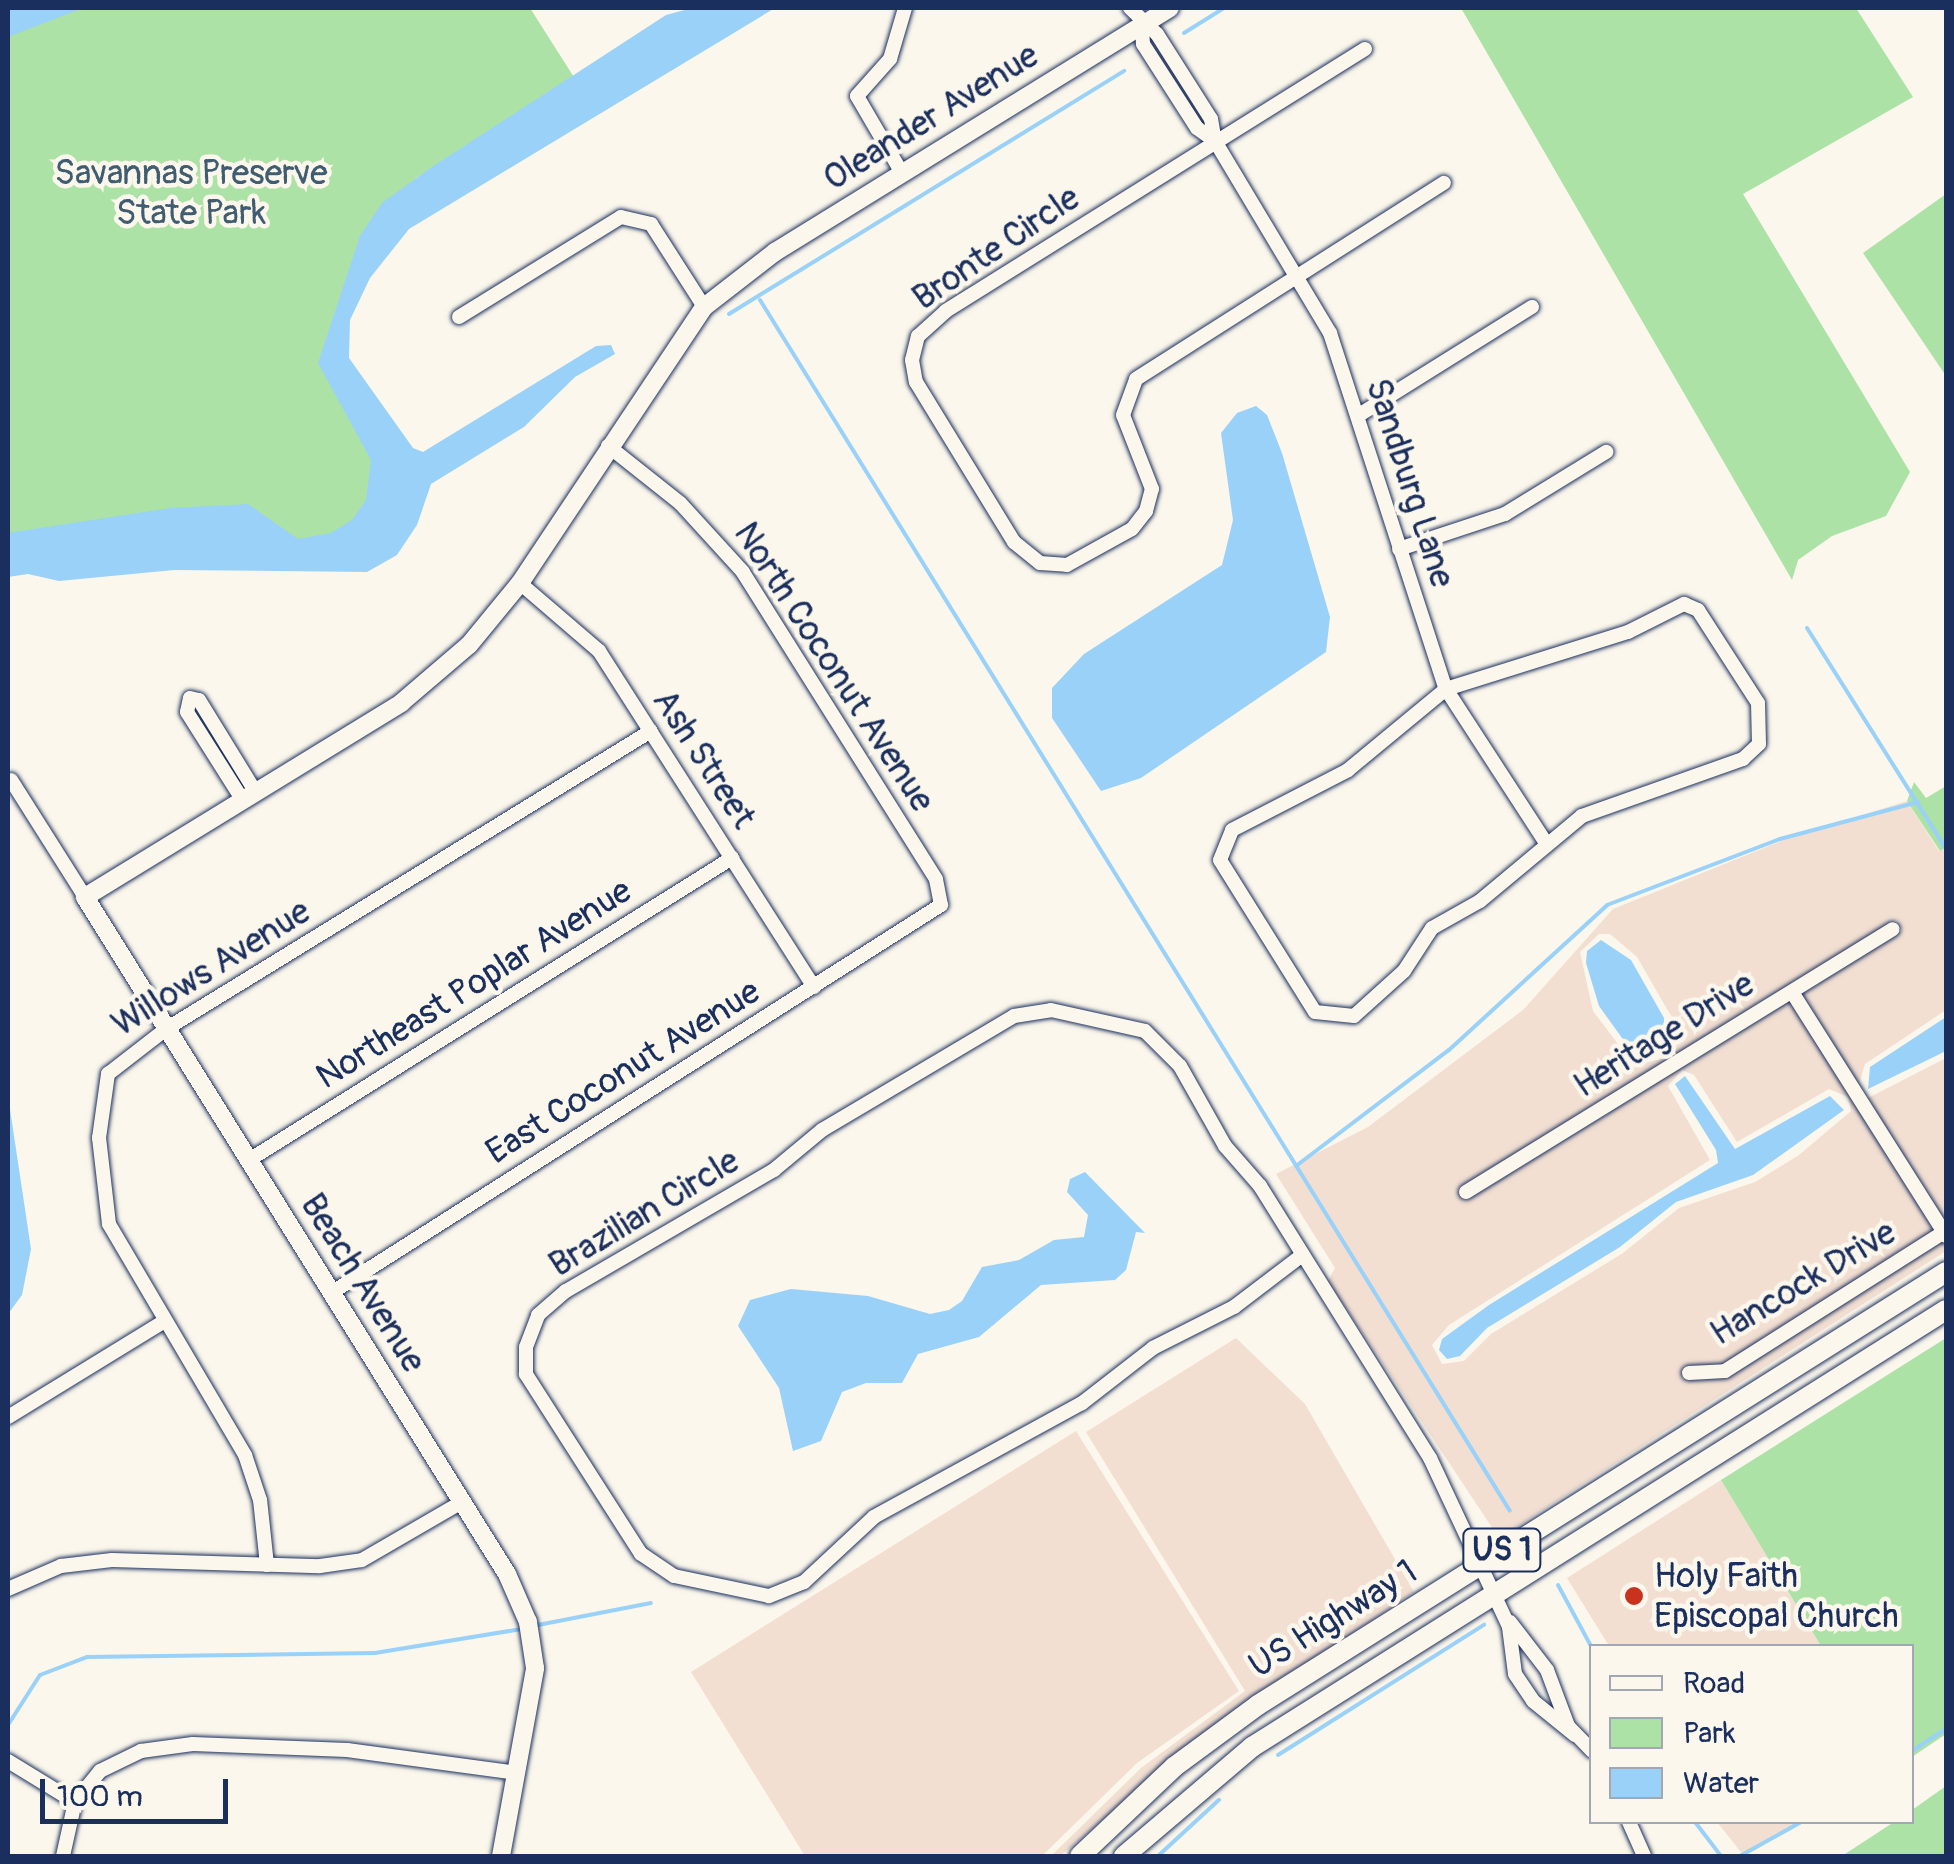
<!DOCTYPE html>
<style>
body{margin:0}
#map{position:relative;width:1954px;height:1864px;overflow:hidden;background:#fbf7ec;font-family:Pangolin,sans-serif}
div>[style]{position:absolute}
[style*='--x']{left:calc(var(--x)*1px);top:calc(var(--y)*1px);width:calc(var(--w)*1px);rotate:calc(var(--a)*1deg)}
.built>*{inset:0;background:#f2dfd2}
.green>*{inset:0;background:#ace2a5}
.water>*{inset:0;background:#99d1f9}
.stream>*{height:4px;margin:-2px;padding:0 2px;transform-origin:2px;border-radius:2px;background:#99d1f9}
.roads{filter:drop-shadow(0 0 2px #1b2f5e) drop-shadow(0 0 2px #1b2f5e)}
.minor>*{height:14px;margin:-7px;padding:0 7px;transform-origin:7px;border-radius:7px;background:#fbf7ec}
.tertiary>*{height:18px;margin:-9px;padding:0 9px;transform-origin:9px;border-radius:9px;background:#fbf7ec}
.primary>*{height:20px;margin:-10px;padding:0 10px;transform-origin:10px;border-radius:10px;background:#fbf7ec}
.dots>*{width:28px;height:28px;translate:-50% -50%;box-sizing:border-box;border:5px solid #fbf7ec;border-radius:50%}
span{translate:-50% -50%;white-space:nowrap;text-align:center;line-height:1.15;-webkit-text-stroke:9px #fbf7ec;paint-order:stroke}
.shield-label span{padding:2px 8px;background:#fbf7ec;border:2px solid;border-radius:8px;-webkit-text-stroke-width:0}
.shield-label{font-size:32px;color:#1b2f5e;font-weight:700}
.street-label{font-size:35px;color:#1b2f5e}
.park-label{font-size:35px;color:#3f5c70}
.poi-label{font-size:35px;color:#1b2f5e}
.left{translate:0 -50%;text-align:left}
.frame{position:absolute;inset:0;border:10px solid #1b2f5e;pointer-events:none}
.legend{position:absolute;left:1589px;top:1644px;width:325px;height:180px;box-sizing:border-box;background:#fbf7ec;border:2px solid #a1a7b3;margin:0;padding:12px 18px;list-style:none;font-size:30px;color:#1b2f5e}
.legend li{display:flex;align-items:center;gap:20px;height:50px}
.legend b{width:50px;border:2px solid #a1a7b3}
.scale{position:absolute;left:40px;top:1779px;width:188px;height:45px;box-sizing:border-box;border:5px solid #1b2f5e;border-top:0;padding-left:12px;font-size:30px;line-height:35px;white-space:nowrap;color:#1b2f5e;-webkit-text-stroke:8px #fbf7ec;paint-order:stroke}
</style>
<div id="map">
<div class="built">
<i style="clip-path:polygon(evenodd,1907px 801px,1939px 851px,1946px 847px,1946px 1010px,1865px 1064px,1859px 1084px,1801px 993px,1902px 931px,1896px 920px,1457px 1190px,1464px 1201px,1789px 1001px,1935px 1231px,1724px 1364px,1683px 1366px,1682px 1379px,1725px 1377px,1942px 1242px,1946px 1251px,1499px 1538px,1328px 1281px,1335px 1268px,1276px 1174px,1368px 1127px,1523px 1010px,1613px 909px,1781px 841px,1907px 801px,1599px 934px,1610px 934px,1637px 957px,1671px 1016px,1676px 1044px,1667px 1058px,1648px 1062px,1618px 1044px,1593px 1011px,1580px 952px,1599px 934px,1907px 801px,1682px 1070px,1694px 1075px,1737px 1142px,1829px 1089px,1848px 1097px,1851px 1111px,1799px 1155px,1755px 1182px,1679px 1208px,1623px 1253px,1491px 1334px,1464px 1361px,1442px 1364px,1432px 1345px,1449px 1325px,1710px 1160px,1668px 1086px,1682px 1070px)"></i>
<i style="clip-path:polygon(1946px 1058px,1946px 1222px,1868px 1098px)"></i>
<i style="clip-path:polygon(1236px 1338px,1305px 1404px,1414px 1592px,1210px 1729px,1060px 1856px,1051px 1856px,1141px 1768px,1245px 1691px,1086px 1432px)"></i>
<i style="clip-path:polygon(1076px 1431px,1239px 1691px,1137px 1763px,1042px 1856px,805px 1856px,691px 1672px)"></i>
<i style="clip-path:polygon(1721px 1480px,1821px 1646px,1609px 1646px,1567px 1578px)"></i>
<i style="clip-path:polygon(1717px 1822px,1804px 1822px,1744px 1856px)"></i>
</div>
<div class="green">
<i style="clip-path:polygon(8px 8px,530px 8px,577px 82px,416px 178px,338px 323px,341px 373px,390px 466px,359px 544px,8px 553px)"></i>
<i style="clip-path:polygon(1461px 8px,1856px 8px,1913px 97px,1743px 194px,1910px 472px,1886px 516px,1832px 536px,1798px 560px,1792px 580px)"></i>
<i style="clip-path:polygon(1946px 194px,1946px 376px,1863px 253px)"></i>
<i style="clip-path:polygon(1914px 782px,1926px 798px,1946px 786px,1946px 847px,1940px 851px,1907px 801px)"></i>
<i style="clip-path:polygon(1946px 1338px,1946px 1734px,1912px 1757px,1912px 1646px,1821px 1646px,1721px 1480px)"></i>
<i style="clip-path:polygon(1946px 1786px,1946px 1856px,1842px 1856px,1894px 1822px,1912px 1822px,1912px 1810px)"></i>
</div>
<div class="water">
<i style="clip-path:polygon(8px 8px,83px 8px,8px 37px)"></i>
<i style="clip-path:polygon(692px 8px,775px 8px,409px 229px,370px 278px,350px 320px,349px 358px,413px 448px,423px 452px,596px 346px,611px 345px,615px 354px,575px 377px,524px 427px,431px 484px,417px 525px,397px 555px,367px 572px,174px 570px,59px 581px,28px 574px,8px 577px,8px 533px,170px 508px,248px 504px,298px 539px,331px 533px,352px 520px,366px 500px,371px 460px,318px 363px,360px 236px,382px 203px,429px 169px,666px 15px)"></i>
<i style="clip-path:polygon(1256px 406px,1267px 415px,1282px 453px,1330px 617px,1326px 652px,1141px 778px,1101px 791px,1052px 718px,1052px 688px,1084px 654px,1222px 565px,1233px 520px,1221px 433px,1237px 413px)"></i>
<i style="clip-path:polygon(1601px 940px,1631px 960px,1664px 1018px,1665px 1052px,1650px 1055px,1622px 1038px,1599px 1006px,1586px 963px,1587px 951px)"></i>
<i style="clip-path:polygon(1946px 1017px,1946px 1051px,1868px 1089px,1870px 1067px)"></i>
<i style="clip-path:polygon(1685px 1076px,1735px 1149px,1830px 1096px,1844px 1110px,1753px 1175px,1676px 1202px,1620px 1247px,1487px 1328px,1460px 1356px,1447px 1359px,1439px 1350px,1442px 1339px,1489px 1305px,1718px 1163px,1716px 1150px,1675px 1084px)"></i>
<i style="clip-path:polygon(8px 1096px,31px 1249px,22px 1295px,8px 1314px)"></i>
<i style="clip-path:polygon(1085px 1172px,1145px 1233px,1136px 1232px,1126px 1270px,1115px 1280px,1041px 1285px,979px 1337px,918px 1354px,902px 1383px,866px 1383px,842px 1392px,821px 1441px,793px 1451px,779px 1388px,738px 1326px,750px 1300px,791px 1289px,868px 1296px,930px 1314px,949px 1310px,962px 1301px,982px 1267px,1019px 1260px,1054px 1240px,1084px 1237px,1088px 1215px,1067px 1192px,1070px 1179px)"></i>
</div>
<div class="stream">
<i style="--x:1184;--y:33;--w:47;--a:-32"></i>
<i style="--x:760;--y:300;--w:1424;--a:58.23"></i>
<i style="--x:729;--y:314;--w:464;--a:-31.6"></i>
<i style="--x:1807;--y:628;--w:261;--a:57.8"></i>
<i style="--x:1296;--y:1166;--w:192;--a:-37.2"></i>
<i style="--x:1449;--y:1050;--w:214;--a:-42.5"></i>
<i style="--x:1607;--y:905;--w:185;--a:-20.9"></i>
<i style="--x:1780;--y:839;--w:143;--a:-15"></i>
<i style="--x:1558;--y:1585;--w:72;--a:61.6"></i>
<i style="--x:538;--y:1625;--w:115;--a:-11"></i>
<i style="--x:8;--y:1725;--w:59;--a:-57.4"></i>
<i style="--x:40;--y:1675;--w:50;--a:-21"></i>
<i style="--x:87;--y:1657;--w:288;--a:-0.8"></i>
<i style="--x:375;--y:1653;--w:149;--a:-9.3"></i>
<i style="--x:1912;--y:1751;--w:40;--a:-32.9"></i>
<i style="--x:1278;--y:1755;--w:244;--a:-32.3"></i>
<i style="--x:1695;--y:1822;--w:43;--a:52.6"></i>
<i style="--x:1158;--y:1856;--w:83;--a:-42.6"></i>
<i style="--x:1740;--y:1856;--w:70;--a:-29.1"></i>
</div>
<div class="roads">
<div class="minor">
<i style="--x:1130;--y:8;--w:37;--a:44"></i>
<i style="--x:1157;--y:34;--w:101;--a:57.6"></i>
<i style="--x:1211;--y:119;--w:22;--a:80"></i>
<i style="--x:1215;--y:141;--w:224;--a:59.1"></i>
<i style="--x:1330;--y:333;--w:374;--a:72"></i>
<i style="--x:1446;--y:689;--w:184;--a:57"></i>
<i style="--x:1142;--y:26;--w:18;--a:87"></i>
<i style="--x:1143;--y:44;--w:100;--a:57.3"></i>
<i style="--x:1197;--y:128;--w:22;--a:36"></i>
<i style="--x:1365;--y:49;--w:494;--a:148"></i>
<i style="--x:946;--y:311;--w:38;--a:138"></i>
<i style="--x:918;--y:336;--w:25;--a:104"></i>
<i style="--x:912;--y:360;--w:22;--a:80"></i>
<i style="--x:916;--y:382;--w:188;--a:58.5"></i>
<i style="--x:1014;--y:542;--w:33;--a:39"></i>
<i style="--x:1040;--y:563;--w:27;--a:4"></i>
<i style="--x:1067;--y:565;--w:74;--a:-29"></i>
<i style="--x:1132;--y:529;--w:23;--a:-52"></i>
<i style="--x:1146;--y:511;--w:23;--a:-75"></i>
<i style="--x:1152;--y:489;--w:79;--a:-111.4"></i>
<i style="--x:1123;--y:415;--w:38;--a:-70"></i>
<i style="--x:1136;--y:379;--w:365;--a:-32.5"></i>
<i style="--x:902;--y:173;--w:89;--a:-120.3"></i>
<i style="--x:857;--y:96;--w:50;--a:-48.3"></i>
<i style="--x:890;--y:59;--w:53;--a:-73.6"></i>
<i style="--x:459;--y:317;--w:190;--a:-31.7"></i>
<i style="--x:621;--y:217;--w:31;--a:13"></i>
<i style="--x:651;--y:224;--w:98;--a:57.4"></i>
<i style="--x:1359;--y:415;--w:204;--a:-32"></i>
<i style="--x:1399;--y:549;--w:112;--a:-18.3"></i>
<i style="--x:1505;--y:514;--w:119;--a:-31.5"></i>
<i style="--x:520;--y:583;--w:104;--a:40.7"></i>
<i style="--x:599;--y:651;--w:399;--a:57.4"></i>
<i style="--x:1684;--y:604;--w:15;--a:23"></i>
<i style="--x:1698;--y:610;--w:111;--a:57.2"></i>
<i style="--x:1758;--y:703;--w:41;--a:88.6"></i>
<i style="--x:1759;--y:744;--w:22;--a:137"></i>
<i style="--x:1743;--y:759;--w:171;--a:160.5"></i>
<i style="--x:1582;--y:816;--w:133;--a:140.2"></i>
<i style="--x:1480;--y:901;--w:55;--a:150.6"></i>
<i style="--x:1432;--y:928;--w:51;--a:123.1"></i>
<i style="--x:1404;--y:971;--w:67;--a:138"></i>
<i style="--x:1354;--y:1016;--w:39;--a:-174"></i>
<i style="--x:1315;--y:1012;--w:179;--a:-122"></i>
<i style="--x:1220;--y:860;--w:32;--a:-68"></i>
<i style="--x:1232;--y:830;--w:131;--a:-27.3"></i>
<i style="--x:1348;--y:770;--w:127;--a:-39.6"></i>
<i style="--x:1446;--y:689;--w:191;--a:-17.4"></i>
<i style="--x:1628;--y:632;--w:63;--a:-26.6"></i>
<i style="--x:11;--y:780;--w:138;--a:57.7"></i>
<i style="--x:242;--y:799;--w:103;--a:-122.3"></i>
<i style="--x:187;--y:712;--w:14;--a:-78"></i>
<i style="--x:190;--y:698;--w:9;--a:13"></i>
<i style="--x:199;--y:700;--w:107;--a:58.4"></i>
<i style="--x:1792;--y:992;--w:289;--a:57.7"></i>
<i style="--x:249;--y:1160;--w:570;--a:-32.02"></i>
<i style="--x:1466;--y:1192;--w:501;--a:-31.63"></i>
<i style="--x:1301;--y:1256;--w:84;--a:142.7"></i>
<i style="--x:1234;--y:1307;--w:91;--a:153.2"></i>
<i style="--x:1153;--y:1348;--w:90;--a:142.2"></i>
<i style="--x:1082;--y:1403;--w:237;--a:151.3"></i>
<i style="--x:874;--y:1517;--w:96;--a:137.1"></i>
<i style="--x:804;--y:1582;--w:38;--a:158"></i>
<i style="--x:769;--y:1596;--w:97;--a:-168.1"></i>
<i style="--x:674;--y:1576;--w:40;--a:-146"></i>
<i style="--x:641;--y:1554;--w:214;--a:-122.6"></i>
<i style="--x:526;--y:1374;--w:27;--a:-90"></i>
<i style="--x:526;--y:1347;--w:34;--a:-69"></i>
<i style="--x:538;--y:1315;--w:37;--a:-41"></i>
<i style="--x:566;--y:1291;--w:241;--a:-30.2"></i>
<i style="--x:774;--y:1170;--w:62;--a:-39.8"></i>
<i style="--x:822;--y:1130;--w:223;--a:-30.7"></i>
<i style="--x:1014;--y:1016;--w:37;--a:-9"></i>
<i style="--x:1051;--y:1010;--w:96;--a:12.6"></i>
<i style="--x:1145;--y:1031;--w:49;--a:45"></i>
<i style="--x:1180;--y:1066;--w:92;--a:60.6"></i>
<i style="--x:1225;--y:1146;--w:53;--a:48.8"></i>
<i style="--x:1260;--y:1186;--w:321;--a:58"></i>
<i style="--x:1430;--y:1458;--w:187;--a:64.9"></i>
<i style="--x:1509;--y:1627;--w:47;--a:82.7"></i>
<i style="--x:1515;--y:1674;--w:32;--a:56"></i>
<i style="--x:1533;--y:1701;--w:54;--a:39"></i>
<i style="--x:331;--y:1293;--w:723;--a:-32.46"></i>
<i style="--x:941;--y:905;--w:26;--a:-101"></i>
<i style="--x:936;--y:879;--w:363;--a:-122.2"></i>
<i style="--x:743;--y:572;--w:93;--a:-132.4"></i>
<i style="--x:680;--y:503;--w:92;--a:-141.6"></i>
<i style="--x:1689;--y:1373;--w:36;--a:-3"></i>
<i style="--x:1725;--y:1371;--w:259;--a:-32.4"></i>
<i style="--x:8;--y:1417;--w:182;--a:-31.5"></i>
<i style="--x:267;--y:1565;--w:65;--a:-96.1"></i>
<i style="--x:260;--y:1500;--w:47;--a:-108.4"></i>
<i style="--x:245;--y:1455;--w:268;--a:-120.5"></i>
<i style="--x:109;--y:1224;--w:87;--a:-96.6"></i>
<i style="--x:99;--y:1138;--w:65;--a:-82"></i>
<i style="--x:108;--y:1074;--w:73;--a:-37.8"></i>
<i style="--x:166;--y:1029;--w:569;--a:-31.57"></i>
<i style="--x:8;--y:1589;--w:58;--a:-23.5"></i>
<i style="--x:61;--y:1566;--w:51;--a:-6.7"></i>
<i style="--x:112;--y:1560;--w:208;--a:1.7"></i>
<i style="--x:320;--y:1566;--w:42;--a:-8.1"></i>
<i style="--x:362;--y:1560;--w:116;--a:-30.1"></i>
<i style="--x:1510;--y:1622;--w:61;--a:52.4"></i>
<i style="--x:1547;--y:1670;--w:60;--a:69.4"></i>
<i style="--x:1568;--y:1726;--w:35;--a:46"></i>
<i style="--x:8;--y:1761;--w:79;--a:31.5"></i>
<i style="--x:1629;--y:1822;--w:37;--a:66"></i>
<i style="--x:63;--y:1856;--w:55;--a:-77.5"></i>
<i style="--x:75;--y:1802;--w:40;--a:-51"></i>
<i style="--x:100;--y:1771;--w:46;--a:-26"></i>
<i style="--x:141;--y:1751;--w:52;--a:-7.7"></i>
<i style="--x:193;--y:1744;--w:154;--a:2.2"></i>
<i style="--x:347;--y:1750;--w:172;--a:7.7"></i>
</div>
<div class="tertiary">
<i style="--x:501;--y:1856;--w:191;--a:-79.7"></i>
<i style="--x:535;--y:1668;--w:47;--a:-98.7"></i>
<i style="--x:528;--y:1622;--w:52;--a:-113.6"></i>
<i style="--x:507;--y:1574;--w:798;--a:-121.94"></i>
<i style="--x:85;--y:897;--w:371;--a:-31.5"></i>
<i style="--x:401;--y:703;--w:89;--a:-40.5"></i>
<i style="--x:469;--y:645;--w:80;--a:-50.6"></i>
<i style="--x:520;--y:583;--w:332;--a:-56.3"></i>
<i style="--x:704;--y:307;--w:90;--a:-37.8"></i>
<i style="--x:775;--y:252;--w:464;--a:-31.7"></i>
</div>
<div class="primary">
<i style="--x:1080;--y:1856;--w:129;--a:-43.4"></i>
<i style="--x:1174;--y:1767;--w:104;--a:-36.4"></i>
<i style="--x:1258;--y:1705;--w:813;--a:-32.18"></i>
<i style="--x:1124;--y:1856;--w:168;--a:-40.4"></i>
<i style="--x:1252;--y:1747;--w:820;--a:-32.2"></i>
</div>
</div>
<div class="dots">
<i style="left:1634px;top:1596px;background:#c8321e"></i>
</div>
<div class="shield-label">
<span style="left:1502px;top:1550px">US 1</span>
</div>
<div class="street-label">
<span style="left:931px;top:117px;rotate:-32deg">Oleander Avenue</span>
<span style="left:996px;top:248px;rotate:-34deg">Bronte Circle</span>
<span style="left:1410px;top:483px;rotate:72deg">Sandburg Lane</span>
<span style="left:834px;top:667px;rotate:57deg">North Coconut Avenue</span>
<span style="left:704px;top:759px;rotate:57deg">Ash Street</span>
<span style="left:211px;top:968px;rotate:-32deg">Willows Avenue</span>
<span style="left:474px;top:984px;rotate:-32deg">Northeast Poplar Avenue</span>
<span style="left:1664px;top:1035px;rotate:-32deg">Heritage Drive</span>
<span style="left:623px;top:1072px;rotate:-32deg">East Coconut Avenue</span>
<span style="left:644px;top:1213px;rotate:-31deg">Brazilian Circle</span>
<span style="left:363px;top:1283px;rotate:58deg">Beach Avenue</span>
<span style="left:1803px;top:1283px;rotate:-31deg">Hancock Drive</span>
<span style="left:1333px;top:1619px;rotate:-32deg">US Highway 1</span>
</div>
<div class="park-label">
<span style="left:191px;top:193px">Savannas Preserve<br>State Park</span>
</div>
<div class="poi-label">
<span class="left" style="left:1654px;top:1596px">Holy Faith<br>Episcopal Church</span>
</div>
<div class="frame"></div>
<ul class="legend">
<li><b style="height:12px;background:#fbf7ec"></b>Road</li>
<li><b style="height:28px;background:#ace2a5"></b>Park</li>
<li><b style="height:28px;background:#99d1f9"></b>Water</li>
</ul>
<div class="scale">100 m</div>
</div>
